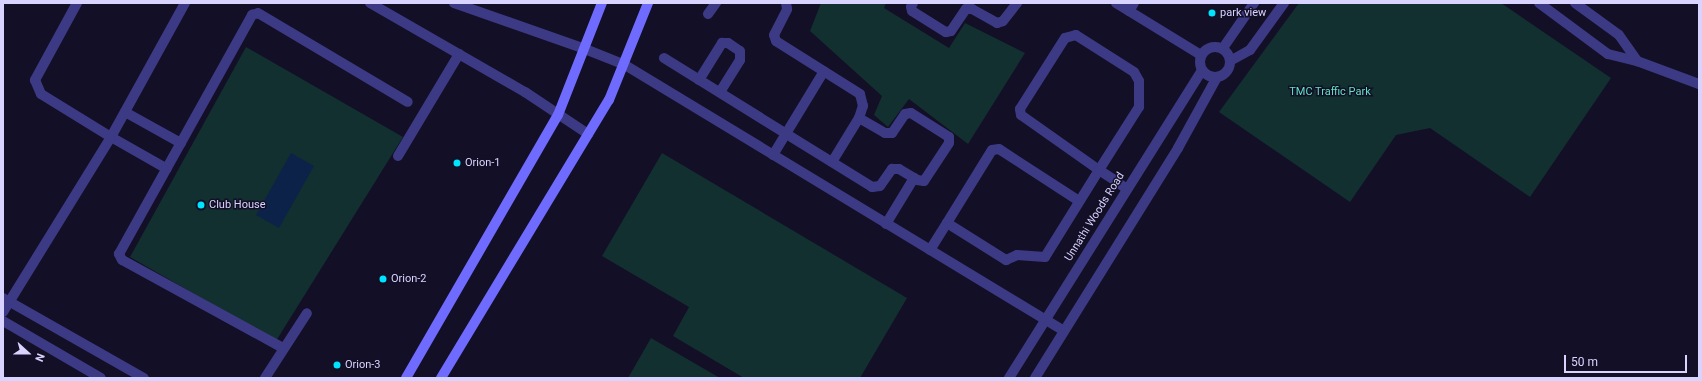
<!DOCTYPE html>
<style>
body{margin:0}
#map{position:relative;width:1702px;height:381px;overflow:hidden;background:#130f26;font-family:Roboto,sans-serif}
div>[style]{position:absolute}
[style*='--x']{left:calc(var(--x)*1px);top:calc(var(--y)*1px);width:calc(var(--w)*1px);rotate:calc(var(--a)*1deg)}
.green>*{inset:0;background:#12302f}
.water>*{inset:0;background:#0c2248}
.minor>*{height:10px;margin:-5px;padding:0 5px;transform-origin:5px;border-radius:5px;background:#3d3a85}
.tertiary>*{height:10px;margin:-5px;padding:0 5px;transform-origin:5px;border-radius:5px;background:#3d3a85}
.tertiary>.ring{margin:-5px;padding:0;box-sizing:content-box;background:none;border:10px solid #3d3a85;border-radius:50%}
.secondary>*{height:10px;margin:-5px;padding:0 5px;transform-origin:5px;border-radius:5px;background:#6f6bff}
.dots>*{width:11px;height:11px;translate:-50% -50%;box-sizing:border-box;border:2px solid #130f26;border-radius:50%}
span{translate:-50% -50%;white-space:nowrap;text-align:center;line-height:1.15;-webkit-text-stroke:3px #130f26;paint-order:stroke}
.poi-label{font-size:11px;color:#d9d4ff}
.left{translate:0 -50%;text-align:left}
.park-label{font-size:11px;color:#5fe0c0}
.street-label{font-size:11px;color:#d9d4ff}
.frame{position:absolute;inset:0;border:4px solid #d9d4ff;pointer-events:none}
.north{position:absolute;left:8px;top:333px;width:40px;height:40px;-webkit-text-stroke:3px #130f26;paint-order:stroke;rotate:111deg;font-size:11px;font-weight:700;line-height:16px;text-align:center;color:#d9d4ff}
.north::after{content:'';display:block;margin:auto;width:14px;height:18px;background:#d9d4ff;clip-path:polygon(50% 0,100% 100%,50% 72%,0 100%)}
.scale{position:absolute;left:1564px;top:355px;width:123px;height:18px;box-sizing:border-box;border:2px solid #d9d4ff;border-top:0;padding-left:5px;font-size:12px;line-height:14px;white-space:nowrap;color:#d9d4ff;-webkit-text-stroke:3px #130f26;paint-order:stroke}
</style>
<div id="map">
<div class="green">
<i style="clip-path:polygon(821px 3px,886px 3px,884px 8px,949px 48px,965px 23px,1025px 53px,968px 144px,909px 99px,888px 127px,874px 115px,882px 96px,810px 31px)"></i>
<i style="clip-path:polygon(1299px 3px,1501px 3px,1611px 78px,1530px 197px,1430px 128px,1396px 135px,1350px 202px,1219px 112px)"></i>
<i style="clip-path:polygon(246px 47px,403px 137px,276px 341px,130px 257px)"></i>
<i style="clip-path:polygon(662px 153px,907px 298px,860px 378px,744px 378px,673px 336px,689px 307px,602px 256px)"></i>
<i style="clip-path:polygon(651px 338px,720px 378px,628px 378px)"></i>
</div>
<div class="water">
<i style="clip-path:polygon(291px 153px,314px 166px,279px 228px,256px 215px)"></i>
</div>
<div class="minor">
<i style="--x:77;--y:3;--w:88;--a:118.6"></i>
<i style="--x:35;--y:80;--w:15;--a:67"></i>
<i style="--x:41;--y:94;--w:82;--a:31.6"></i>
<i style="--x:111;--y:137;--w:64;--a:29.7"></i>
<i style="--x:370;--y:3;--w:179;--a:29.9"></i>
<i style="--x:525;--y:92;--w:76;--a:33.7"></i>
<i style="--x:454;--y:3;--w:139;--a:19.3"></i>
<i style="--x:585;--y:49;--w:43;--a:21.8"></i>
<i style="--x:625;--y:65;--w:513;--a:31.21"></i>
<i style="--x:913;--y:3;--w:4;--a:117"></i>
<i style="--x:911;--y:7;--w:4;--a:76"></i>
<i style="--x:912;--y:11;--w:40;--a:32"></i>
<i style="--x:946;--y:32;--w:5;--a:-11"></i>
<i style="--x:951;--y:31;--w:27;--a:-56"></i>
<i style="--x:966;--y:9;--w:6;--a:0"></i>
<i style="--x:972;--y:9;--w:29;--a:29"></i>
<i style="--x:997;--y:23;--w:6;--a:-18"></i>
<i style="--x:1003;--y:21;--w:23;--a:-52"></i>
<i style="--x:1129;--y:11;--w:9;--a:-58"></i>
<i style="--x:708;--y:14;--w:14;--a:-54"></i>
<i style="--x:664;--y:58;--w:245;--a:31.8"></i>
<i style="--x:872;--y:187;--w:8;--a:-7"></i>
<i style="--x:880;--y:186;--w:21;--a:-55"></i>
<i style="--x:892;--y:169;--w:7;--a:0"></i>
<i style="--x:899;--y:169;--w:21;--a:31"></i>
<i style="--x:917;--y:180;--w:7;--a:8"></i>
<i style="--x:924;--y:181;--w:45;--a:-56.7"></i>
<i style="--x:949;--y:143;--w:6;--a:-90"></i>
<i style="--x:949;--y:137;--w:45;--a:-147.7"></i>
<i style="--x:911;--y:113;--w:6;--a:171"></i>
<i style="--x:905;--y:114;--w:23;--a:124"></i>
<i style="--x:892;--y:133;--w:7;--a:180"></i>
<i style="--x:885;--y:133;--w:30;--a:-150"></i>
<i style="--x:859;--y:118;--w:13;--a:-72"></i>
<i style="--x:863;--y:106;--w:12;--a:-104"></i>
<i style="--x:860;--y:94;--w:99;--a:-147.8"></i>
<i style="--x:776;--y:41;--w:6;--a:-108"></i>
<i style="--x:774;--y:35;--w:29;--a:-63"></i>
<i style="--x:787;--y:9;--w:6;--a:-99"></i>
<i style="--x:699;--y:80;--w:44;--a:-58.1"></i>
<i style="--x:722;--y:43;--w:6;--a:0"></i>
<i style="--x:728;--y:43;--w:14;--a:34"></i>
<i style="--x:740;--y:51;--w:9;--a:90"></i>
<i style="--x:740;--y:60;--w:38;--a:122"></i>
<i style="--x:125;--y:112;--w:64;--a:29"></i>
<i style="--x:773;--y:155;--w:98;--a:-58.7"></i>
<i style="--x:398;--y:156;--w:119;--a:-59.1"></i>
<i style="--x:832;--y:162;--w:52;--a:-58.5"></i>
<i style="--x:1079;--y:201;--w:95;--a:-147"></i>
<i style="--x:999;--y:149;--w:7;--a:172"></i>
<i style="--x:992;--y:150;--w:86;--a:121.7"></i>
<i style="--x:947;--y:223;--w:70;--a:32.1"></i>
<i style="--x:1006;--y:260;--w:12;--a:-24"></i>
<i style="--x:1017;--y:255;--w:28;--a:4"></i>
<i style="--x:1045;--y:257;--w:102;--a:-58.2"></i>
<i style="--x:1099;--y:170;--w:75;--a:-57.6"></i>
<i style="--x:1139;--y:107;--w:26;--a:-90"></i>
<i style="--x:1139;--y:81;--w:10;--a:-119"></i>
<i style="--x:1134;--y:72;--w:69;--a:-147.5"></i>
<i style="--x:1076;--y:35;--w:11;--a:165"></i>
<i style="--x:1065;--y:38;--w:84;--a:122.4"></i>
<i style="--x:1020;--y:109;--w:6;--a:81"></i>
<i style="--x:1021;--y:115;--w:95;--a:35.2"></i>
<i style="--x:1099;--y:170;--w:17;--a:33"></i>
<i style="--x:1113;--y:179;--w:17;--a:36"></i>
<i style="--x:886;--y:224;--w:54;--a:-58.7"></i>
<i style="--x:930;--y:250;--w:32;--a:-58"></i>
<i style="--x:3;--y:298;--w:162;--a:29.6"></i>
<i style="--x:3;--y:312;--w:206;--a:-58.3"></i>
<i style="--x:111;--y:137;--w:153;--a:-61.1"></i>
<i style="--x:3;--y:321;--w:113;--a:30.2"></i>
<i style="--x:283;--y:348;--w:183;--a:-151.3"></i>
<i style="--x:122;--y:260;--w:7;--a:-117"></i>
<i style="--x:119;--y:254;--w:274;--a:-60.9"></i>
<i style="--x:252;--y:15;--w:6;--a:-18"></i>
<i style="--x:258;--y:13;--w:174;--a:30.7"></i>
<i style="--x:265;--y:378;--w:77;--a:-57.1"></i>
<i style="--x:1009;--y:378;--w:363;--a:-57.9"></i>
<i style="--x:1035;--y:378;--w:271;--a:-58.1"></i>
<i style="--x:1178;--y:148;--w:81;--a:-61.2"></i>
</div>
<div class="tertiary">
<i style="--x:1116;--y:3;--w:100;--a:31.5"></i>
<i style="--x:1539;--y:3;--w:86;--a:36.5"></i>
<i style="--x:1608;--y:54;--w:30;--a:14"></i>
<i style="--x:1637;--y:61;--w:66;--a:20.4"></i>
<i style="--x:1575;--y:3;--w:54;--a:36"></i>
<i style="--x:1619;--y:35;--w:32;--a:55"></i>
<i class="ring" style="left:1200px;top:47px;width:20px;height:20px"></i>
<i style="--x:1223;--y:48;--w:55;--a:-55.4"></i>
<i style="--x:1230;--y:61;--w:23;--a:-29"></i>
<i style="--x:1250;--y:50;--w:58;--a:-54.1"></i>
</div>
<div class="secondary">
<i style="--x:406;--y:378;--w:304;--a:-60"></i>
<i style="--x:558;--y:115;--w:120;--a:-68.6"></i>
<i style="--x:441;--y:378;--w:325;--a:-58.9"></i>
<i style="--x:609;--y:100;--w:105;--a:-68.1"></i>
</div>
<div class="dots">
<i style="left:1212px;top:13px;background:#00e5ff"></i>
<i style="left:457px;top:163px;background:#00e5ff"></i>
<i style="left:201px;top:205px;background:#00e5ff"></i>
<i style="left:383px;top:279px;background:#00e5ff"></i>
<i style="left:337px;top:365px;background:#00e5ff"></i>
</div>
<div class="poi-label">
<span class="left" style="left:1220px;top:13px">park view</span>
<span class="left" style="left:465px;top:163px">Orion-1</span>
<span class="left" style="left:209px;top:205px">Club House</span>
<span class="left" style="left:391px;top:279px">Orion-2</span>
<span class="left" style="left:345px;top:365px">Orion-3</span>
</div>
<div class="park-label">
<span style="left:1330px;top:92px">TMC Traffic Park</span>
</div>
<div class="street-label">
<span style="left:1095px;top:217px;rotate:-58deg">Unnathi Woods Road</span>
</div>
<div class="frame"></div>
<div class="north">N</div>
<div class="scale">50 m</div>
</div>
